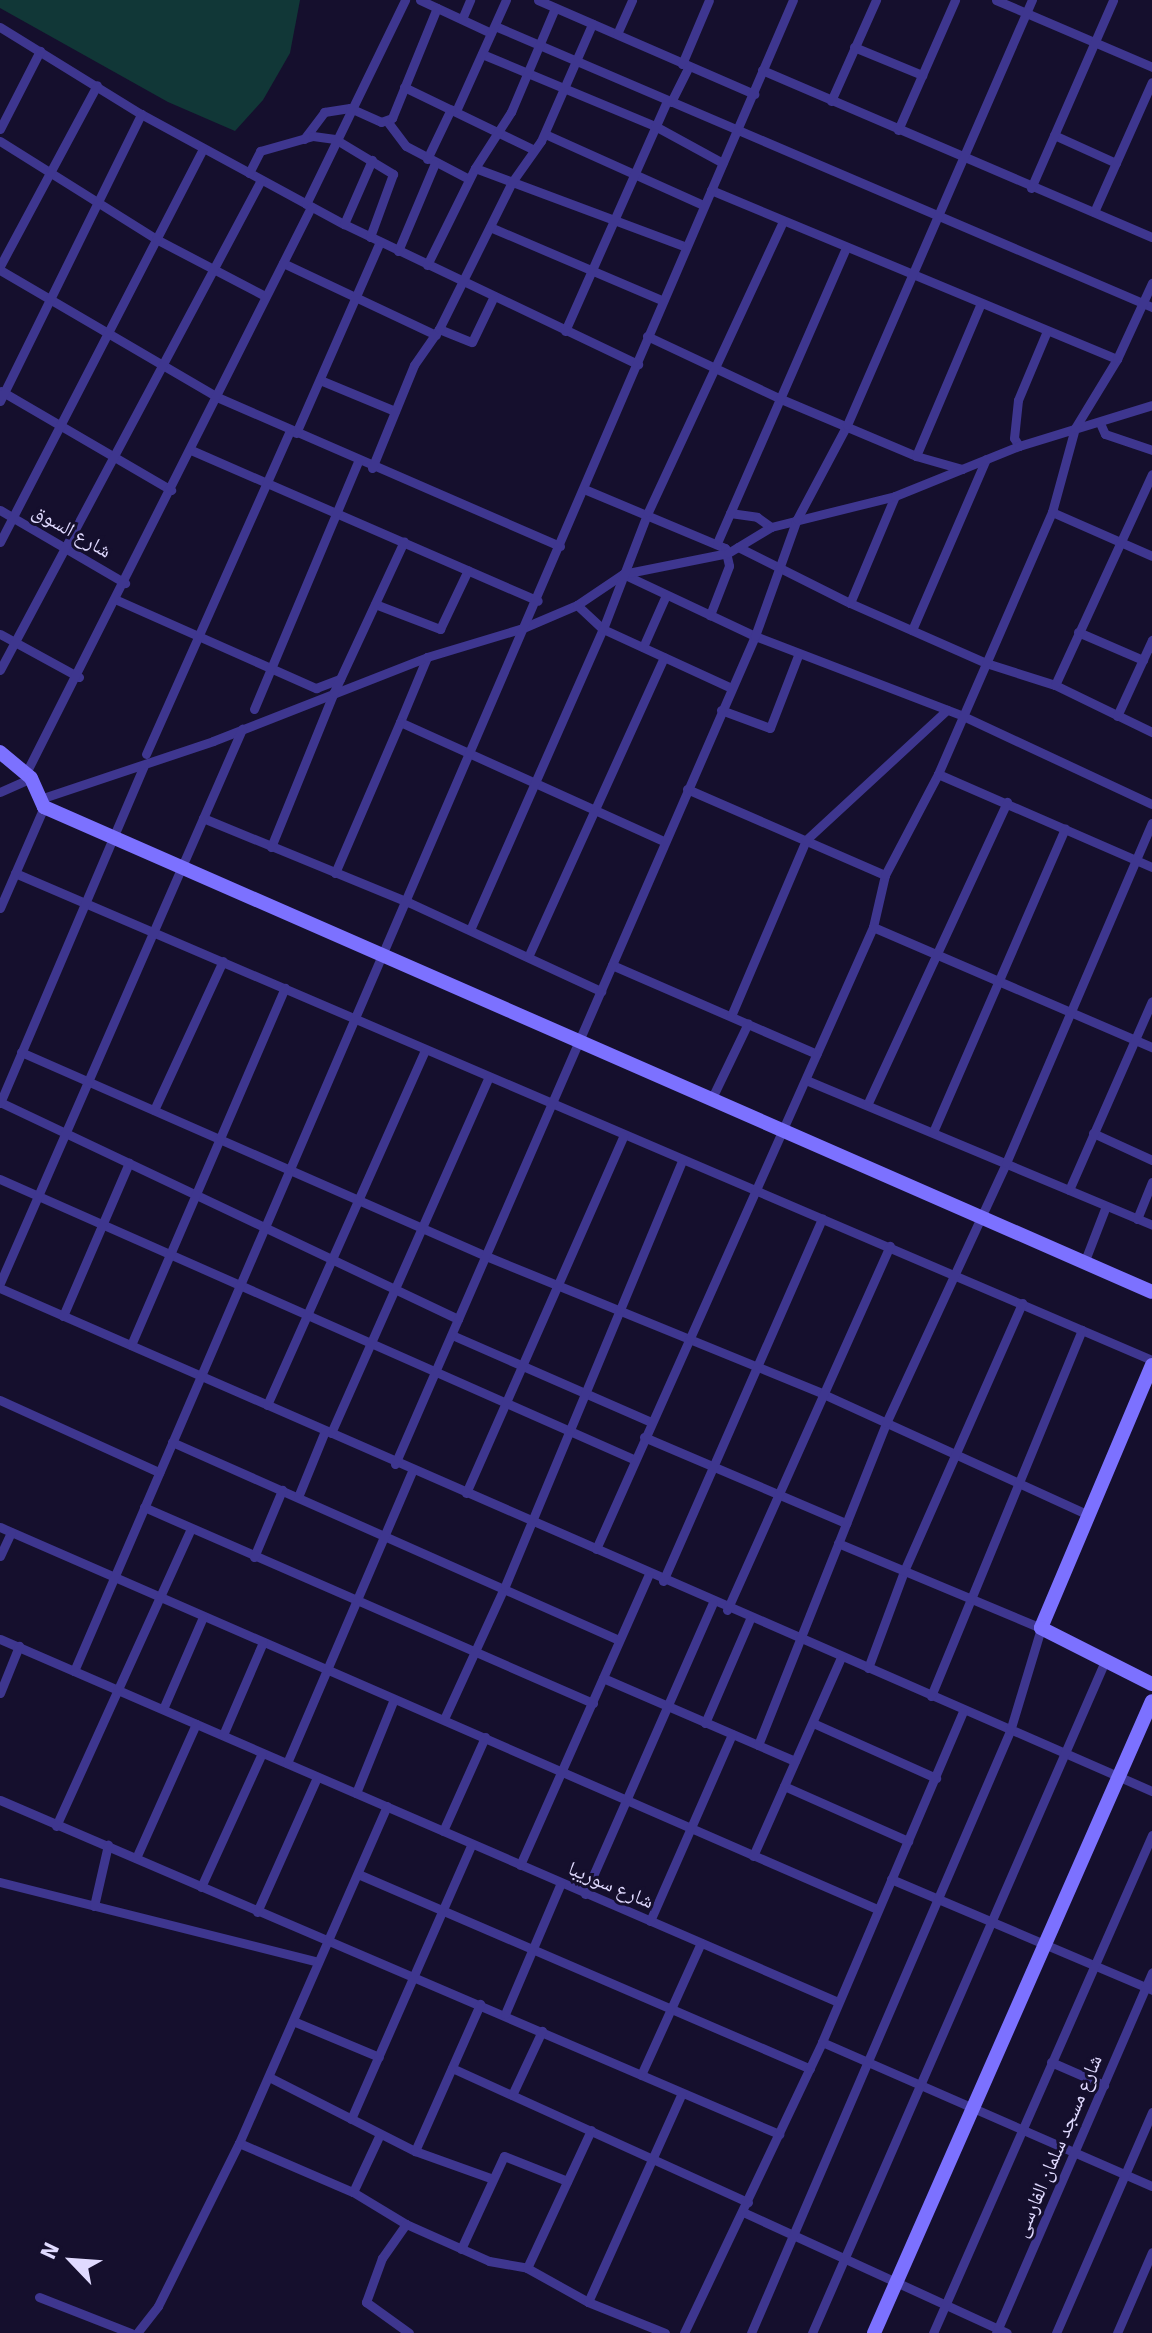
<!DOCTYPE html>
<meta charset="utf-8">
<style>
body{margin:0}
#map{position:relative;width:1152px;height:2333px;overflow:hidden;background:#150f2d;font-family:Signika,"Noto Naskh Arabic",sans-serif}
div>[style]{position:absolute}
[style*='--x']{left:calc(var(--x)*1px);top:calc(var(--y)*1px);width:calc(var(--w)*1px);rotate:calc(var(--a)*1deg)}
.green>*{inset:0;background:#113737}
.street>*{height:9px;margin:-4.5px;padding:0 4.5px;transform-origin:4.5px;border-radius:4.5px;background:#3e368f}
.secondary>*{height:14px;margin:-7px;padding:0 7px;transform-origin:7px;border-radius:7px;background:#7c71ff}
span{translate:-50% -50%;white-space:nowrap;text-align:center;line-height:1.15;-webkit-text-stroke:6px #150f2d;paint-order:stroke}
.street-label{font-size:20px;color:#e0daff}
.north{position:absolute;left:32px;top:2221px;width:80px;height:80px;-webkit-text-stroke:6px #150f2d;paint-order:stroke;rotate:295deg;font-size:22px;font-weight:700;line-height:32px;text-align:center;color:#e0daff}
.north::after{content:'';display:block;margin:auto;width:28px;height:36px;background:#e0daff;clip-path:polygon(50% 0,100% 100%,50% 72%,0 100%)}
</style>
<div id="map">
<div class="green">
<i style="clip-path:polygon(0 0,300px 0,290px 53px,263px 100px,235px 131px,168px 102px,0 8px)"></i>
</div>
<div class="street">
<i style="--x:420;--y:0;--w:78;--a:24.9"></i>
<i style="--x:538;--y:0;--w:236;--a:23.5"></i>
<i style="--x:996;--y:0;--w:170;--a:23.2"></i>
<i style="--x:462;--y:19;--w:21;--a:-67"></i>
<i style="--x:495;--y:26;--w:715;--a:23.16"></i>
<i style="--x:0;--y:27;--w:166;--a:31.7"></i>
<i style="--x:141;--y:114;--w:231;--a:28.5"></i>
<i style="--x:344;--y:224;--w:326;--a:25.5"></i>
<i style="--x:617;--y:34;--w:37;--a:-66"></i>
<i style="--x:854;--y:47;--w:74;--a:22.4"></i>
<i style="--x:482;--y:54;--w:187;--a:22.6"></i>
<i style="--x:655;--y:126;--w:77;--a:28.6"></i>
<i style="--x:682;--y:64;--w:69;--a:-67.1"></i>
<i style="--x:762;--y:70;--w:424;--a:23.2"></i>
<i style="--x:404;--y:87;--w:142;--a:25.8"></i>
<i style="--x:831;--y:101;--w:111;--a:-66"></i>
<i style="--x:671;--y:102;--w:40;--a:-63.4"></i>
<i style="--x:456;--y:111;--w:122;--a:-65.8"></i>
<i style="--x:387;--y:121;--w:31;--a:53"></i>
<i style="--x:406;--y:146;--w:71;--a:27.6"></i>
<i style="--x:0;--y:129;--w:88;--a:-62.9"></i>
<i style="--x:898;--y:130;--w:142;--a:-66.3"></i>
<i style="--x:545;--y:134;--w:173;--a:24.2"></i>
<i style="--x:1054;--y:135;--w:68;--a:24.3"></i>
<i style="--x:304;--y:139;--w:34;--a:-53"></i>
<i style="--x:324;--y:112;--w:26;--a:-9"></i>
<i style="--x:350;--y:108;--w:34;--a:24"></i>
<i style="--x:381;--y:122;--w:12;--a:-20"></i>
<i style="--x:392;--y:118;--w:119;--a:-67.8"></i>
<i style="--x:0;--y:141;--w:184;--a:32.1"></i>
<i style="--x:156;--y:239;--w:123;--a:27.6"></i>
<i style="--x:427;--y:159;--w:55;--a:-64.4"></i>
<i style="--x:475;--y:168;--w:225;--a:20.5"></i>
<i style="--x:249;--y:173;--w:25;--a:-63"></i>
<i style="--x:260;--y:151;--w:55;--a:-15.8"></i>
<i style="--x:313;--y:136;--w:22;--a:8"></i>
<i style="--x:335;--y:139;--w:68;--a:31.1"></i>
<i style="--x:393;--y:174;--w:67;--a:110.1"></i>
<i style="--x:1031;--y:188;--w:205;--a:-66.4"></i>
<i style="--x:711;--y:190;--w:440;--a:22.6"></i>
<i style="--x:306;--y:204;--w:227;--a:-64.1"></i>
<i style="--x:1094;--y:212;--w:142;--a:-66"></i>
<i style="--x:344;--y:224;--w:70;--a:-66.4"></i>
<i style="--x:490;--y:227;--w:186;--a:23.1"></i>
<i style="--x:398;--y:251;--w:95;--a:-67.2"></i>
<i style="--x:283;--y:263;--w:169;--a:25.2"></i>
<i style="--x:427;--y:265;--w:108;--a:-63.7"></i>
<i style="--x:475;--y:168;--w:67;--a:-57.3"></i>
<i style="--x:511;--y:112;--w:113;--a:-67.1"></i>
<i style="--x:0;--y:266;--w:205;--a:-61.8"></i>
<i style="--x:0;--y:270;--w:251;--a:30.3"></i>
<i style="--x:217;--y:397;--w:374;--a:23.5"></i>
<i style="--x:439;--y:329;--w:35;--a:22"></i>
<i style="--x:472;--y:342;--w:51;--a:-64.4"></i>
<i style="--x:565;--y:331;--w:252;--a:-66.1"></i>
<i style="--x:647;--y:336;--w:148;--a:25.2"></i>
<i style="--x:781;--y:399;--w:147;--a:22.9"></i>
<i style="--x:916;--y:456;--w:48;--a:15.8"></i>
<i style="--x:320;--y:380;--w:81;--a:22.5"></i>
<i style="--x:1;--y:391;--w:197;--a:30.2"></i>
<i style="--x:0;--y:401;--w:320;--a:-63.8"></i>
<i style="--x:1100;--y:423;--w:12;--a:66"></i>
<i style="--x:1105;--y:434;--w:50;--a:18.8"></i>
<i style="--x:296;--y:433;--w:209;--a:-66.3"></i>
<i style="--x:1019;--y:446;--w:9;--a:-122"></i>
<i style="--x:1014;--y:438;--w:38;--a:-84"></i>
<i style="--x:1018;--y:400;--w:75;--a:-67.2"></i>
<i style="--x:191;--y:450;--w:378;--a:23.5"></i>
<i style="--x:916;--y:456;--w:166;--a:-67"></i>
<i style="--x:372;--y:468;--w:111;--a:-67.8"></i>
<i style="--x:414;--y:365;--w:44;--a:-55.2"></i>
<i style="--x:439;--y:329;--w:164;--a:-63.6"></i>
<i style="--x:512;--y:182;--w:50;--a:-54.7"></i>
<i style="--x:541;--y:141;--w:128;--a:-66.4"></i>
<i style="--x:584;--y:489;--w:153;--a:22.7"></i>
<i style="--x:725;--y:548;--w:18;--a:77"></i>
<i style="--x:729;--y:566;--w:53;--a:111.2"></i>
<i style="--x:0;--y:510;--w:145;--a:30.3"></i>
<i style="--x:1052;--y:512;--w:109;--a:23.7"></i>
<i style="--x:730;--y:513;--w:27;--a:8"></i>
<i style="--x:757;--y:517;--w:17;--a:36"></i>
<i style="--x:0;--y:542;--w:442;--a:-62.7"></i>
<i style="--x:717;--y:543;--w:322;--a:-66.4"></i>
<i style="--x:738;--y:547;--w:125;--a:26.6"></i>
<i style="--x:850;--y:603;--w:149;--a:23.8"></i>
<i style="--x:986;--y:663;--w:72;--a:17.7"></i>
<i style="--x:1055;--y:685;--w:108;--a:25.9"></i>
<i style="--x:623;--y:574;--w:146;--a:25.2"></i>
<i style="--x:755;--y:636;--w:223;--a:21"></i>
<i style="--x:963;--y:716;--w:208;--a:25"></i>
<i style="--x:117;--y:600;--w:218;--a:23.9"></i>
<i style="--x:316;--y:688;--w:26;--a:-21"></i>
<i style="--x:850;--y:603;--w:116;--a:-67.2"></i>
<i style="--x:375;--y:604;--w:70;--a:21"></i>
<i style="--x:440;--y:629;--w:65;--a:-64.6"></i>
<i style="--x:577;--y:605;--w:35;--a:43"></i>
<i style="--x:603;--y:629;--w:141;--a:24.7"></i>
<i style="--x:912;--y:630;--w:186;--a:-66.6"></i>
<i style="--x:1078;--y:632;--w:71;--a:23.3"></i>
<i style="--x:0;--y:634;--w:90;--a:28.6"></i>
<i style="--x:643;--y:647;--w:57;--a:-66.1"></i>
<i style="--x:427;--y:657;--w:70;--a:112.6"></i>
<i style="--x:400;--y:722;--w:290;--a:24.3"></i>
<i style="--x:0;--y:670;--w:555;--a:-61.96"></i>
<i style="--x:1055;--y:685;--w:232;--a:-65.3"></i>
<i style="--x:254;--y:709;--w:269;--a:-67.2"></i>
<i style="--x:721;--y:710;--w:52;--a:20.2"></i>
<i style="--x:770;--y:728;--w:80;--a:-68.9"></i>
<i style="--x:1117;--y:716;--w:84;--a:-65.3"></i>
<i style="--x:146;--y:754;--w:355;--a:-66"></i>
<i style="--x:26;--y:773;--w:634;--a:-63.27"></i>
<i style="--x:938;--y:774;--w:233;--a:23.5"></i>
<i style="--x:687;--y:789;--w:216;--a:23.5"></i>
<i style="--x:0;--y:792;--w:34;--a:-24"></i>
<i style="--x:43;--y:798;--w:179;--a:-18.5"></i>
<i style="--x:213;--y:741;--w:230;--a:-21.4"></i>
<i style="--x:427;--y:657;--w:100;--a:-16.8"></i>
<i style="--x:523;--y:628;--w:59;--a:-23.1"></i>
<i style="--x:577;--y:605;--w:55;--a:-34"></i>
<i style="--x:623;--y:574;--w:107;--a:-11.3"></i>
<i style="--x:728;--y:553;--w:50;--a:-31.2"></i>
<i style="--x:771;--y:527;--w:128;--a:-14"></i>
<i style="--x:895;--y:496;--w:134;--a:-22"></i>
<i style="--x:1019;--y:446;--w:139;--a:-17.1"></i>
<i style="--x:203;--y:818;--w:222;--a:22.3"></i>
<i style="--x:408;--y:902;--w:213;--a:24.8"></i>
<i style="--x:271;--y:847;--w:167;--a:-67.9"></i>
<i style="--x:334;--y:692;--w:166;--a:-65.1"></i>
<i style="--x:15;--y:873;--w:1237;--a:23.19"></i>
<i style="--x:335;--y:873;--w:164;--a:-66.7"></i>
<i style="--x:0;--y:908;--w:110;--a:-66.5"></i>
<i style="--x:873;--y:927;--w:304;--a:23.3"></i>
<i style="--x:470;--y:930;--w:329;--a:-66.2"></i>
<i style="--x:603;--y:629;--w:125;--a:-69"></i>
<i style="--x:648;--y:512;--w:321;--a:-65.1"></i>
<i style="--x:528;--y:957;--w:329;--a:-65.6"></i>
<i style="--x:612;--y:965;--w:223;--a:23.5"></i>
<i style="--x:731;--y:1016;--w:191;--a:-66.9"></i>
<i style="--x:806;--y:840;--w:192;--a:-42.7"></i>
<i style="--x:21;--y:1052;--w:508;--a:23.69"></i>
<i style="--x:486;--y:1256;--w:362;--a:22.2"></i>
<i style="--x:821;--y:1393;--w:292;--a:24.5"></i>
<i style="--x:806;--y:1080;--w:375;--a:22.7"></i>
<i style="--x:711;--y:1100;--w:85;--a:-64.3"></i>
<i style="--x:0;--y:1102;--w:507;--a:25.35"></i>
<i style="--x:0;--y:1103;--w:366;--a:-66.9"></i>
<i style="--x:867;--y:1105;--w:334;--a:-65.2"></i>
<i style="--x:154;--y:1110;--w:164;--a:-65.2"></i>
<i style="--x:933;--y:1132;--w:331;--a:-66.5"></i>
<i style="--x:1093;--y:1133;--w:65;--a:24.6"></i>
<i style="--x:0;--y:1179;--w:692;--a:23.86"></i>
<i style="--x:1069;--y:1190;--w:206;--a:-66.3"></i>
<i style="--x:1137;--y:1219;--w:40;--a:-68"></i>
<i style="--x:1084;--y:1263;--w:61;--a:-68.9"></i>
<i style="--x:0;--y:1283;--w:605;--a:-66.4"></i>
<i style="--x:0;--y:1288;--w:1257;--a:23.59"></i>
<i style="--x:63;--y:1316;--w:167;--a:-66.7"></i>
<i style="--x:452;--y:1335;--w:217;--a:23.6"></i>
<i style="--x:131;--y:1345;--w:389;--a:-66.7"></i>
<i style="--x:0;--y:1400;--w:175;--a:24.4"></i>
<i style="--x:267;--y:1405;--w:389;--a:-66"></i>
<i style="--x:331;--y:1433;--w:389;--a:-66.1"></i>
<i style="--x:644;--y:1437;--w:220;--a:23.1"></i>
<i style="--x:172;--y:1442;--w:489;--a:23.9"></i>
<i style="--x:395;--y:1464;--w:903;--a:-66.5"></i>
<i style="--x:755;--y:636;--w:124;--a:-70.3"></i>
<i style="--x:797;--y:519;--w:106;--a:-62"></i>
<i style="--x:847;--y:425;--w:464;--a:-66.5"></i>
<i style="--x:466;--y:1493;--w:391;--a:-66.2"></i>
<i style="--x:298;--y:1497;--w:71;--a:-67.8"></i>
<i style="--x:144;--y:1507;--w:490;--a:23.6"></i>
<i style="--x:0;--y:1527;--w:957;--a:23.54"></i>
<i style="--x:596;--y:1549;--w:681;--a:-65.99"></i>
<i style="--x:873;--y:927;--w:53;--a:-77"></i>
<i style="--x:885;--y:875;--w:114;--a:-62.3"></i>
<i style="--x:938;--y:774;--w:286;--a:-66.5"></i>
<i style="--x:1052;--y:512;--w:87;--a:-74.7"></i>
<i style="--x:1075;--y:428;--w:81;--a:-58.7"></i>
<i style="--x:1117;--y:359;--w:84;--a:-65.3"></i>
<i style="--x:0;--y:1556;--w:26;--a:-65"></i>
<i style="--x:254;--y:1557;--w:73;--a:-67.3"></i>
<i style="--x:663;--y:1581;--w:396;--a:-66.3"></i>
<i style="--x:727;--y:1610;--w:399;--a:-65.9"></i>
<i style="--x:0;--y:1639;--w:913;--a:23.42"></i>
<i style="--x:868;--y:1668;--w:103;--a:-69.6"></i>
<i style="--x:904;--y:1571;--w:293;--a:-66.2"></i>
<i style="--x:74;--y:1671;--w:1819;--a:-66.72"></i>
<i style="--x:603;--y:1678;--w:209;--a:23.4"></i>
<i style="--x:0;--y:1693;--w:51;--a:-68"></i>
<i style="--x:931;--y:1696;--w:396;--a:-67.6"></i>
<i style="--x:163;--y:1709;--w:100;--a:-66.5"></i>
<i style="--x:444;--y:1719;--w:146;--a:-65.4"></i>
<i style="--x:505;--y:1586;--w:461;--a:-67.4"></i>
<i style="--x:705;--y:1723;--w:113;--a:-66.6"></i>
<i style="--x:813;--y:1723;--w:135;--a:24.1"></i>
<i style="--x:223;--y:1735;--w:101;--a:-66.7"></i>
<i style="--x:758;--y:1745;--w:347;--a:-68.3"></i>
<i style="--x:886;--y:1423;--w:286;--a:-65.2"></i>
<i style="--x:1006;--y:1163;--w:370;--a:-66.8"></i>
<i style="--x:287;--y:1763;--w:320;--a:-66.8"></i>
<i style="--x:784;--y:1786;--w:136;--a:23.9"></i>
<i style="--x:356;--y:1793;--w:101;--a:-68"></i>
<i style="--x:0;--y:1800;--w:848;--a:23.21"></i>
<i style="--x:56;--y:1826;--w:326;--a:-65.6"></i>
<i style="--x:443;--y:1831;--w:103;--a:-65.9"></i>
<i style="--x:753;--y:1856;--w:218;--a:-66.1"></i>
<i style="--x:136;--y:1858;--w:147;--a:-65.9"></i>
<i style="--x:520;--y:1865;--w:318;--a:-66.1"></i>
<i style="--x:358;--y:1874;--w:492;--a:23.3"></i>
<i style="--x:891;--y:1879;--w:284;--a:23"></i>
<i style="--x:0;--y:1882;--w:328;--a:14.1"></i>
<i style="--x:201;--y:1887;--w:147;--a:-65.5"></i>
<i style="--x:585;--y:1894;--w:318;--a:-66.3"></i>
<i style="--x:94;--y:1906;--w:63;--a:-77.1"></i>
<i style="--x:257;--y:1912;--w:148;--a:-66"></i>
<i style="--x:650;--y:1921;--w:204;--a:-66.3"></i>
<i style="--x:505;--y:2014;--w:142;--a:-66.9"></i>
<i style="--x:293;--y:2021;--w:93;--a:22.7"></i>
<i style="--x:822;--y:2042;--w:360;--a:23.6"></i>
<i style="--x:1051;--y:2062;--w:58;--a:23.5"></i>
<i style="--x:452;--y:2068;--w:325;--a:24.4"></i>
<i style="--x:641;--y:2075;--w:145;--a:-65.6"></i>
<i style="--x:269;--y:2077;--w:164;--a:26.9"></i>
<i style="--x:415;--y:2151;--w:80;--a:19.8"></i>
<i style="--x:512;--y:2095;--w:71;--a:-64.9"></i>
<i style="--x:351;--y:2119;--w:300;--a:-66.3"></i>
<i style="--x:239;--y:2143;--w:124;--a:23.3"></i>
<i style="--x:353;--y:2192;--w:62;--a:31.1"></i>
<i style="--x:406;--y:2224;--w:91;--a:24"></i>
<i style="--x:489;--y:2261;--w:39;--a:10"></i>
<i style="--x:527;--y:2268;--w:70;--a:29.1"></i>
<i style="--x:588;--y:2302;--w:83;--a:21.9"></i>
<i style="--x:415;--y:2151;--w:161;--a:-66.1"></i>
<i style="--x:353;--y:2192;--w:64;--a:-65"></i>
<i style="--x:743;--y:2212;--w:290;--a:24.6"></i>
<i style="--x:406;--y:2224;--w:42;--a:125.2"></i>
<i style="--x:382;--y:2258;--w:47;--a:110"></i>
<i style="--x:366;--y:2302;--w:53;--a:35.8"></i>
<i style="--x:461;--y:2249;--w:102;--a:-65.2"></i>
<i style="--x:504;--y:2156;--w:68;--a:21.6"></i>
<i style="--x:527;--y:2268;--w:152;--a:-65.1"></i>
<i style="--x:39;--y:2297;--w:99;--a:21.4"></i>
<i style="--x:588;--y:2302;--w:229;--a:-65.8"></i>
<i style="--x:137;--y:2333;--w:34;--a:-52"></i>
<i style="--x:158;--y:2306;--w:182;--a:-63.6"></i>
<i style="--x:239;--y:2143;--w:368;--a:-66.3"></i>
<i style="--x:684;--y:2333;--w:322;--a:-64.6"></i>
<i style="--x:822;--y:2042;--w:359;--a:-66.9"></i>
<i style="--x:751;--y:2333;--w:655;--a:-66.72"></i>
<i style="--x:1010;--y:1731;--w:108;--a:-73.2"></i>
<i style="--x:1041;--y:1628;--w:220;--a:-157.3"></i>
<i style="--x:812;--y:2333;--w:733;--a:-66.44"></i>
<i style="--x:933;--y:2333;--w:544;--a:-66.26"></i>
<i style="--x:996;--y:2333;--w:393;--a:-66.6"></i>
<i style="--x:1056;--y:2333;--w:241;--a:-66.5"></i>
<i style="--x:1117;--y:2333;--w:88;--a:-66.6"></i>
</div>
<div class="secondary">
<i style="--x:0;--y:752;--w:40;--a:40"></i>
<i style="--x:31;--y:778;--w:32;--a:66"></i>
<i style="--x:44;--y:807;--w:1209;--a:23.64"></i>
<i style="--x:1152;--y:1365;--w:285;--a:112.9"></i>
<i style="--x:1041;--y:1628;--w:124;--a:26.8"></i>
<i style="--x:874;--y:2333;--w:690;--a:-66.26"></i>
</div>
<div class="street-label">
<span style="left:72px;top:531px;rotate:30deg">شارع السوق</span>
<span style="left:611px;top:1885px;rotate:23deg">شارع سوريبا</span>
<span style="left:1058px;top:2146px;rotate:-67deg">شارع مسجد سلمان الفارسى</span>
</div>
<div class="north">N</div>
</div>
